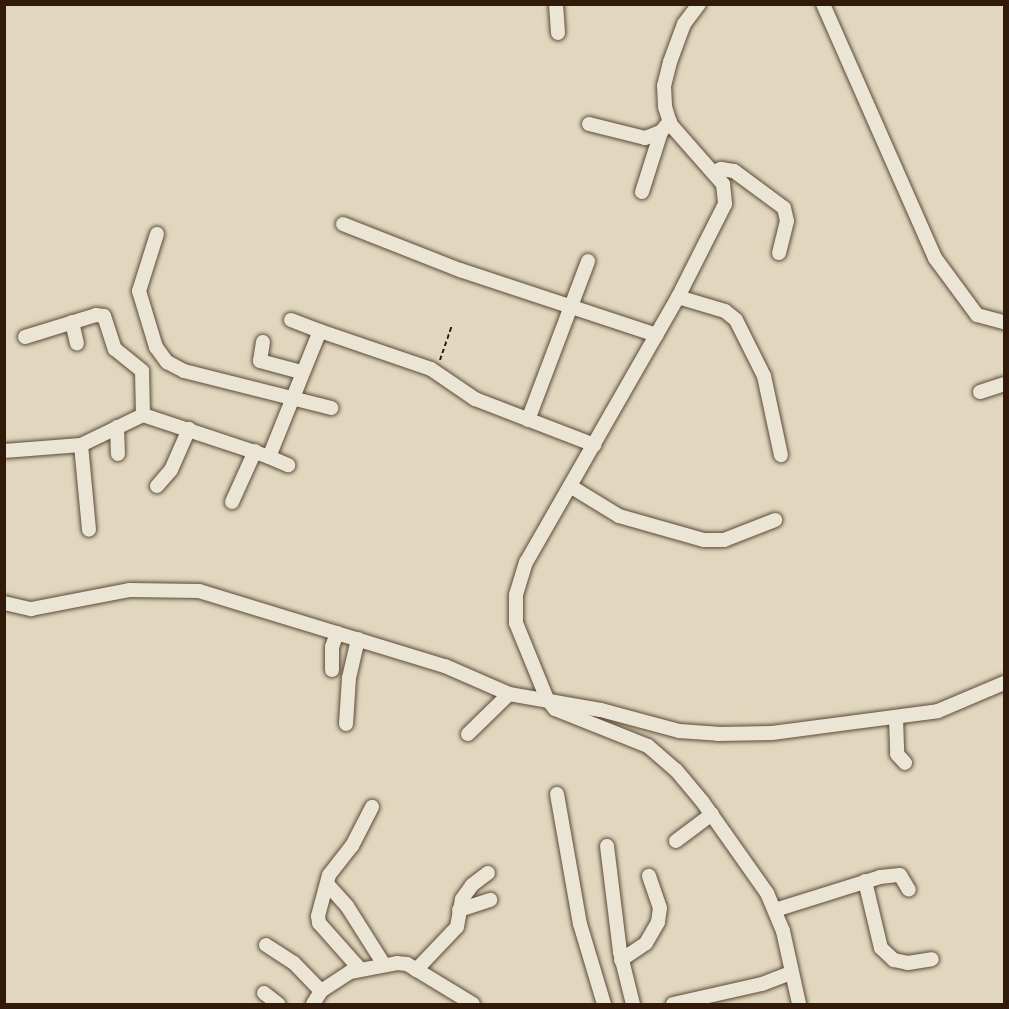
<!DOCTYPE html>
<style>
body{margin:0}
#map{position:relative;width:1009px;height:1009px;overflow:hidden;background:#e0d7be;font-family:"IM FELL French Canon",serif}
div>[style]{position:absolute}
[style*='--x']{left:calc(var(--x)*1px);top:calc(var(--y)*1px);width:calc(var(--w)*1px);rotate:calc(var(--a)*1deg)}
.path>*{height:2px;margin-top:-1px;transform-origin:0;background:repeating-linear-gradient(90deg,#321a0a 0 4.5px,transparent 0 7.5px)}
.roads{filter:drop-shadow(0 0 2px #5e4937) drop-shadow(0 0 2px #5e4937)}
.minor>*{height:14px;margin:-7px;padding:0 7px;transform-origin:7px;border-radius:7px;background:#ebe5d5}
span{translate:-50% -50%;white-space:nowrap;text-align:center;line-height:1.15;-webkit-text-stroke:6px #ebe5d5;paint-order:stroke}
.frame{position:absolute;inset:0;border:6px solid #321a0a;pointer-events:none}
</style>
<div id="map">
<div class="path">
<i style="--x:440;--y:360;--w:37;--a:-71"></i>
</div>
<div class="roads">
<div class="minor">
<i style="--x:556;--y:4;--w:29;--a:86"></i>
<i style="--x:699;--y:4;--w:25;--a:127"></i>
<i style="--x:684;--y:24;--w:40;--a:110.2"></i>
<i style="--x:670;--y:62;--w:25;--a:104"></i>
<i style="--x:664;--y:86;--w:21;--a:87"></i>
<i style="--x:665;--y:107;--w:19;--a:72"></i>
<i style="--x:671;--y:125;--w:79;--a:48.6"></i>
<i style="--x:723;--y:184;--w:20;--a:84"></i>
<i style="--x:725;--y:204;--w:104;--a:116.8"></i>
<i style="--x:678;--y:297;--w:305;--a:119.8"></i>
<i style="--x:526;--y:562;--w:34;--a:107"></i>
<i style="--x:516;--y:595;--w:28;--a:90"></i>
<i style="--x:516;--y:623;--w:82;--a:67.8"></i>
<i style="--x:547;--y:699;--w:13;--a:51"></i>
<i style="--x:555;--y:709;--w:100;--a:21.7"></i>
<i style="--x:648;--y:746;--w:37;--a:41"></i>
<i style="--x:676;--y:770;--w:40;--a:50"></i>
<i style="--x:702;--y:801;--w:113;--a:54.8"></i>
<i style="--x:767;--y:893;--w:41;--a:67.2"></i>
<i style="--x:783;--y:931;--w:75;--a:77.6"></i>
<i style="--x:823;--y:4;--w:278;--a:66.2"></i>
<i style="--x:935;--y:258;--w:71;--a:53.6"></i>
<i style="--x:977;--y:315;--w:28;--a:15"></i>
<i style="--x:589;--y:124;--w:58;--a:14"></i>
<i style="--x:645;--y:138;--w:17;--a:-21"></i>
<i style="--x:661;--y:132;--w:14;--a:-51"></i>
<i style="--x:713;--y:172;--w:9;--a:-21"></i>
<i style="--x:721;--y:169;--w:13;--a:9"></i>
<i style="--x:734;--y:171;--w:62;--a:36.5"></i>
<i style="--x:784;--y:208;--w:13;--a:77"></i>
<i style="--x:787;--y:221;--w:33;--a:104"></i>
<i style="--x:642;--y:192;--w:63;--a:-72.4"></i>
<i style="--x:343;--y:224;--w:126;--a:21.5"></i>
<i style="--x:460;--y:270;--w:207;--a:18.3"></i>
<i style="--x:157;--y:234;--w:60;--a:107.5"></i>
<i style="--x:139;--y:291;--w:59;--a:73.1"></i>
<i style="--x:156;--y:347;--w:19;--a:54"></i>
<i style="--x:167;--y:362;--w:19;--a:28"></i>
<i style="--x:184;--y:371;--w:152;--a:14.1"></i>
<i style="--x:678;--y:297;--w:49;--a:16.6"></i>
<i style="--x:725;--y:311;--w:14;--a:39"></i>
<i style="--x:736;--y:320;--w:63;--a:63.4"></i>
<i style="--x:764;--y:376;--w:81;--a:77.9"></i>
<i style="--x:291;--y:320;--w:31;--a:21"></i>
<i style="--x:72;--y:322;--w:22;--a:77"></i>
<i style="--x:25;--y:337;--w:74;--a:-17.2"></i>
<i style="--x:96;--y:315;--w:8;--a:7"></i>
<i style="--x:104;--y:316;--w:35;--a:72"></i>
<i style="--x:115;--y:349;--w:35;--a:39"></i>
<i style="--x:142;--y:371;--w:44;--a:88.7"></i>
<i style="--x:263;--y:342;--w:19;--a:99"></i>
<i style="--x:260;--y:361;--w:42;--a:15"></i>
<i style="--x:980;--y:392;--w:25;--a:-18"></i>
<i style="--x:528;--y:420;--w:170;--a:-69.3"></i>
<i style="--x:117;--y:427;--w:27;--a:88"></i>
<i style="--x:81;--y:445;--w:85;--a:84.6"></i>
<i style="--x:4;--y:451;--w:77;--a:-4.5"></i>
<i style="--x:81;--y:445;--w:69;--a:-25.8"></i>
<i style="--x:143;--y:415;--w:133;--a:18.4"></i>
<i style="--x:269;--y:457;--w:136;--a:-68"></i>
<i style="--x:320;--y:331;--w:117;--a:18.9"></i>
<i style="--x:431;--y:369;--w:53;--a:34.3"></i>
<i style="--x:475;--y:399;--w:128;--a:21.1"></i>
<i style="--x:269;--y:457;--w:21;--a:23"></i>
<i style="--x:157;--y:486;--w:21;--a:-49"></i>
<i style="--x:171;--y:470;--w:45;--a:-66.3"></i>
<i style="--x:570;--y:486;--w:57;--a:31.5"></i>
<i style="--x:619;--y:516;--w:88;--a:15.8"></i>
<i style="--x:704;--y:540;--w:20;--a:0"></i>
<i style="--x:724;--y:540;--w:55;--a:-21.4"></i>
<i style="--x:232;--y:502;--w:56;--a:-65.7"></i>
<i style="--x:4;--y:603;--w:28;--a:13"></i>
<i style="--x:31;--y:609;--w:101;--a:-10.9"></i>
<i style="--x:130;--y:590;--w:69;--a:0.8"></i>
<i style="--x:199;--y:591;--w:257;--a:17"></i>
<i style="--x:445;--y:666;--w:70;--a:23.6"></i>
<i style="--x:509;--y:694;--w:93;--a:9.9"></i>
<i style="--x:601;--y:710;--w:81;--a:15.1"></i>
<i style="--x:679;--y:731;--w:39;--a:4"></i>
<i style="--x:718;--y:734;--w:54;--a:-1.1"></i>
<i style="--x:772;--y:733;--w:167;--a:-7.5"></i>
<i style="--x:938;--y:711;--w:72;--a:-23"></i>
<i style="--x:332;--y:670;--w:23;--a:-90"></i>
<i style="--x:332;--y:647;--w:15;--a:-70"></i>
<i style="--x:896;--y:718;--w:36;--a:88"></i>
<i style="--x:897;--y:754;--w:12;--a:48"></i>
<i style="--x:346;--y:724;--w:46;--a:-86.3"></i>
<i style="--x:349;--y:678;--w:40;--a:-77"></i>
<i style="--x:468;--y:734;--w:57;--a:-44.3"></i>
<i style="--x:557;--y:794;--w:132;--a:80"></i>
<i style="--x:580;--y:924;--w:84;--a:73.3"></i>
<i style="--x:676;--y:841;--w:45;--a:-36.9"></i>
<i style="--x:607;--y:846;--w:107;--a:83"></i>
<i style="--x:620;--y:952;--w:54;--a:76"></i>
<i style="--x:865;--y:881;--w:69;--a:76.6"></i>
<i style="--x:881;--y:948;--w:18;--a:43"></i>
<i style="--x:894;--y:960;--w:14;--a:12"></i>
<i style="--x:908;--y:963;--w:24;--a:-9"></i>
<i style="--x:328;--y:885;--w:28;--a:48"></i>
<i style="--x:347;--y:906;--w:67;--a:57.7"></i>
<i style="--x:459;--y:910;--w:33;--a:-18"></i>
<i style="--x:775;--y:910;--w:110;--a:-17.4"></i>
<i style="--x:880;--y:877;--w:20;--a:-6"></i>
<i style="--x:900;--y:875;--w:17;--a:59"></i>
<i style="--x:266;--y:945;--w:33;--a:33"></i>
<i style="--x:294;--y:963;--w:39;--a:46"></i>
<i style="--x:621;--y:960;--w:30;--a:-34"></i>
<i style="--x:646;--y:943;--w:24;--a:-60"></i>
<i style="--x:658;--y:922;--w:14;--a:-82"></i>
<i style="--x:660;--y:908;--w:34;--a:-109"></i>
<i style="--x:359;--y:968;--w:60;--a:-131.6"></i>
<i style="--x:319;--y:923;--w:7;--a:-98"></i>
<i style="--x:318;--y:916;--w:42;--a:-75"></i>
<i style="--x:329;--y:875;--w:37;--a:-52"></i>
<i style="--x:352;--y:846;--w:44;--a:-62.9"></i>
<i style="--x:416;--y:970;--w:59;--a:-46.4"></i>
<i style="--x:457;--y:927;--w:28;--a:-80"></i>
<i style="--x:462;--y:899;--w:17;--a:-54"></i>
<i style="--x:472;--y:885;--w:20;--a:-37"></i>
<i style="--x:264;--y:993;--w:18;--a:38"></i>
<i style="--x:313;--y:1004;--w:15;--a:-58"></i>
<i style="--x:321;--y:991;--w:35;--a:-33"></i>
<i style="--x:350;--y:972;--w:48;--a:-10.8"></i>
<i style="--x:397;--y:963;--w:10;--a:6"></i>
<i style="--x:407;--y:964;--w:77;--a:31.2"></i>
<i style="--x:673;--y:1004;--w:91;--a:-12.7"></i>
<i style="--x:762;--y:984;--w:31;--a:-21"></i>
</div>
</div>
<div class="frame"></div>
</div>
